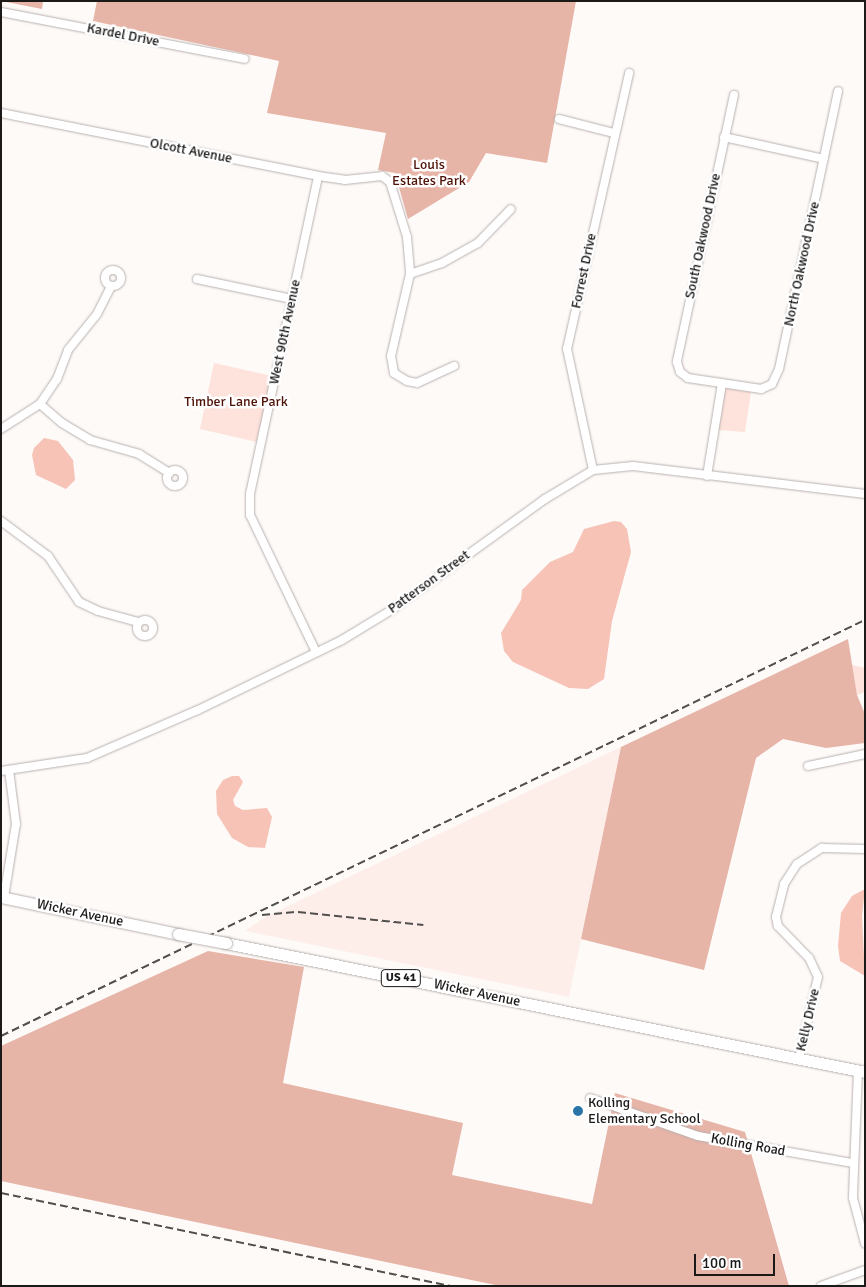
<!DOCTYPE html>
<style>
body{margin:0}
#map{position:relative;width:866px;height:1287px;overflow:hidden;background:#fefaf8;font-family:Signika,sans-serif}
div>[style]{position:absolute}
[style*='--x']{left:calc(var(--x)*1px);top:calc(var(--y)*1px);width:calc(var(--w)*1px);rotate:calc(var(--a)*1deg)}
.built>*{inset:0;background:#feeeea}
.green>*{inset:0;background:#fee2dc}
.forest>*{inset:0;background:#e7b4a8}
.water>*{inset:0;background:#f7c3b7}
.roads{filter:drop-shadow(0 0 1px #b8b1af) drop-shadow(0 0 1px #b8b1af)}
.minor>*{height:8px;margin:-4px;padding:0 4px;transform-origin:4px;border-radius:4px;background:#fff}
.minor>.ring{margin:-4px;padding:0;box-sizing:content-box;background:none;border:8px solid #fff;border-radius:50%}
.highway>*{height:11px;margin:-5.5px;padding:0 5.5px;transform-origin:5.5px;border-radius:5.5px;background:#fff}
.rail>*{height:2px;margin-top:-1px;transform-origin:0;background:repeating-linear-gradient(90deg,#514f4e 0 8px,transparent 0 12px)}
.bridges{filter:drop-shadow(0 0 1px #b8b1af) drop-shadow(0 0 1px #b8b1af)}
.highway-bridge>*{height:11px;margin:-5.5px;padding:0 5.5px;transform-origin:5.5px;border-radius:5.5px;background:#fff}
.dots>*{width:14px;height:14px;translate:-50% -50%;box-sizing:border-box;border:2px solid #fff;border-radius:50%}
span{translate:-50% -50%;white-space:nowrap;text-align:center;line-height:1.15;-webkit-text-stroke:5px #fff;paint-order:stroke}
.shield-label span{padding:1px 4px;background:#fff;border:1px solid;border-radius:4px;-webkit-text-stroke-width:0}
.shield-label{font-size:12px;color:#1c1a19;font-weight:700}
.street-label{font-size:14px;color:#1c1a19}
.park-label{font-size:14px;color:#4e1207}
.poi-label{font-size:14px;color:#1c1a19}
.left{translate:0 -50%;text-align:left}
.frame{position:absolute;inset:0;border:2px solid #1c1a19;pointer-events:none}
.scale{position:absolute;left:694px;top:1254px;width:81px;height:22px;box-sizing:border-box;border:2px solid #1c1a19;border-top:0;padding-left:6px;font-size:15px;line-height:18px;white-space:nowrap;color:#1c1a19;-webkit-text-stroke:4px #fff;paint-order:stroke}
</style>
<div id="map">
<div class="built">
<i style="clip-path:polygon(621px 747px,569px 997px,245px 931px,265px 917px)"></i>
</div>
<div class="green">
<i style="clip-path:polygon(214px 363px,272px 376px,257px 442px,200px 429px)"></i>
<i style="clip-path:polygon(725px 388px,751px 392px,745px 432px,718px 430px)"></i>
<i style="clip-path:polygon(852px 665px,865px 668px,865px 692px,857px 695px)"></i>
</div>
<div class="forest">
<i style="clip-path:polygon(1px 1px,43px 1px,42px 9px)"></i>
<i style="clip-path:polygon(97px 1px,576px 1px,547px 163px,486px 153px,469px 182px,408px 219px,395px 173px,378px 170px,386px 133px,267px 113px,279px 61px,93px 21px)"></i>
<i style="clip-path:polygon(848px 639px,857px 695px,865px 714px,865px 743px,826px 748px,783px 739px,756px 758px,704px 970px,581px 939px,621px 747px)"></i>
<i style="clip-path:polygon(208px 951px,304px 967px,283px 1083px,463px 1123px,452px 1175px,592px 1204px,615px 1093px,745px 1132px,789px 1286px,500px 1286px,1px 1181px,1px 1046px)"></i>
</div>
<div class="water">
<i style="clip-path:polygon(44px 438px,58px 441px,73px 460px,75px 480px,66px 489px,36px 475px,32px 455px,34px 448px)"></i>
<i style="clip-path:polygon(614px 521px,621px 522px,627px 529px,631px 552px,612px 621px,604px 679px,588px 689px,569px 688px,513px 662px,504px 651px,501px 633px,521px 600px,522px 590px,550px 562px,573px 552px,584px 529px)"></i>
<i style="clip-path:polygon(232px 776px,239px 776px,243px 782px,233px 800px,235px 806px,243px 810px,267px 808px,272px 817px,265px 848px,248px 847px,232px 838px,217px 814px,216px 791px,223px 780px)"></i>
<i style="clip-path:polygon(865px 889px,862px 916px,865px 976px,840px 961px,838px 946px,841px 913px,852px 896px)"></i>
</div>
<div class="roads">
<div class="minor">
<i style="--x:1;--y:12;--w:248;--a:10.9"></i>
<i style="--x:734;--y:95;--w:273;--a:102.1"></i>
<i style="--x:677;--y:362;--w:10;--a:73"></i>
<i style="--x:680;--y:372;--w:10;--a:37"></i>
<i style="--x:688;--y:378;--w:74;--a:8.6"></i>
<i style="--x:761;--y:389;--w:12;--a:-24"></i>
<i style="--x:772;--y:384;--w:17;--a:-65"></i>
<i style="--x:779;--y:369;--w:284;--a:-78"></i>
<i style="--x:1;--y:113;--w:323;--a:11.2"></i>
<i style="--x:318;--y:176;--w:27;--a:8"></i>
<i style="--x:345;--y:180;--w:37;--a:-6"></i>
<i style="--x:382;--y:176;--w:10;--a:37"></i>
<i style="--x:390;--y:182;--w:58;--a:72.8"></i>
<i style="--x:407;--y:237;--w:37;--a:85"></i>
<i style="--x:410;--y:274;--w:84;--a:103"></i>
<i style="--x:391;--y:356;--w:17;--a:80"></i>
<i style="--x:394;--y:373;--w:15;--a:32"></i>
<i style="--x:407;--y:381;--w:10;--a:11"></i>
<i style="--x:417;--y:383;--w:41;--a:-24.7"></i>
<i style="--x:559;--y:119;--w:57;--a:14.3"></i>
<i style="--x:724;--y:137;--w:102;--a:12.4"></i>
<i class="ring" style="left:105px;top:270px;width:8px;height:8px"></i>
<i style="--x:410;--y:274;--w:34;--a:-19"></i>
<i style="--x:442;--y:263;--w:41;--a:-29.1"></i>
<i style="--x:478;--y:243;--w:47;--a:-45.9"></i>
<i style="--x:197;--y:279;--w:97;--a:11.9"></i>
<i style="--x:40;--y:404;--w:29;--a:41"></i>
<i style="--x:62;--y:423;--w:33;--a:31"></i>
<i style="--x:90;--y:440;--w:51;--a:15.9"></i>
<i style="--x:139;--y:454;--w:36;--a:32"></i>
<i style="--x:1;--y:429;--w:46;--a:-32.7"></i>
<i style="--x:40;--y:404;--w:30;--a:-56"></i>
<i style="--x:57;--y:379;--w:31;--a:-69"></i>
<i style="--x:68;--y:350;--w:46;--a:-51.1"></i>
<i style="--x:97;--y:314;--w:31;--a:-63"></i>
<i class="ring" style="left:167px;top:470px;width:8px;height:8px"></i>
<i style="--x:593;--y:470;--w:124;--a:-102.1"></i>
<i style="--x:567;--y:349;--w:283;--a:-77.3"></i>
<i style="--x:707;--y:476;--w:94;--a:-80.8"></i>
<i style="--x:1;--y:521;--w:59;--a:36.7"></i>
<i style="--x:48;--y:556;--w:55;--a:56"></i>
<i style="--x:79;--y:602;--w:21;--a:25"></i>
<i style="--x:98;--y:611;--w:41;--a:15.4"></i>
<i class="ring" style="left:137px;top:620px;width:8px;height:8px"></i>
<i style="--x:316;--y:652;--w:152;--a:-115.7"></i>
<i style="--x:250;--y:515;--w:21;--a:-90"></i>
<i style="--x:250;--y:494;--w:325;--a:-77.9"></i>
<i style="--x:808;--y:766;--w:58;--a:-11.9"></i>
<i style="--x:1;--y:771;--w:87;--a:-8.6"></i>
<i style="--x:87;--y:758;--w:121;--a:-23.4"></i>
<i style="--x:198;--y:710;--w:160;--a:-25.9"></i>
<i style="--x:342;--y:640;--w:60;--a:-31.3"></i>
<i style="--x:393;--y:609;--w:188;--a:-35.9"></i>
<i style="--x:545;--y:499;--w:56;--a:-31.1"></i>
<i style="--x:593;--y:470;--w:40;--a:-5.7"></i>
<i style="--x:633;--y:466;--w:234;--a:6.9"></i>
<i style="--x:4;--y:897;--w:74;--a:-80.7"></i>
<i style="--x:16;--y:824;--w:54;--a:-97.4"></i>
<i style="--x:799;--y:1059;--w:84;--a:-77"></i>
<i style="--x:818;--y:977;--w:21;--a:-115"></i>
<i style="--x:809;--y:958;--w:45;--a:-134.1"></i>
<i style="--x:778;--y:926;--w:9;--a:-103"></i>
<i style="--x:776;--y:917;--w:34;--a:-76"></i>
<i style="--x:784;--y:884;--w:24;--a:-57"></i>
<i style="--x:797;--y:864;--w:30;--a:-33"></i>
<i style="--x:822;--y:848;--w:43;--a:1.3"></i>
<i style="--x:858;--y:1071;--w:127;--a:92.3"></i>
<i style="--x:853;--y:1198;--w:47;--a:75.1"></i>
<i style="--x:590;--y:1098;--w:114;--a:19.4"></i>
<i style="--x:698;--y:1136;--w:156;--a:9.9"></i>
<i style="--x:821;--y:1286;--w:47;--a:-20"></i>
</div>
<div class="highway">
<i style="--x:1;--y:897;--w:181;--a:11.8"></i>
<i style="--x:226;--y:943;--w:652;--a:11.41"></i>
</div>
</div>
<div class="rail">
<i style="--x:262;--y:915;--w:36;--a:-5"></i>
<i style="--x:298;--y:912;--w:126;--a:5.9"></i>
<i style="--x:1;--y:1036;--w:959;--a:-25.71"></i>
<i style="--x:1;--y:1193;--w:459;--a:11.7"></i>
</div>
<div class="bridges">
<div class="highway-bridge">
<i style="--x:178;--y:934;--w:49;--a:10.6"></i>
</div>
</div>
<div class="dots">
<i style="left:578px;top:1111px;background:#2a74a7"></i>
</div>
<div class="shield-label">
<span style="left:401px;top:978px">US 41</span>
</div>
<div class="street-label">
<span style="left:123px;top:35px;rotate:11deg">Kardel Drive</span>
<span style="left:191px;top:151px;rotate:11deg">Olcott Avenue</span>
<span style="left:703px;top:236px;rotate:-78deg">South Oakwood Drive</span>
<span style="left:802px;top:264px;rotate:-78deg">North Oakwood Drive</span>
<span style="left:584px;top:271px;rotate:-78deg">Forrest Drive</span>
<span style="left:285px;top:332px;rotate:-78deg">West 90th Avenue</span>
<span style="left:429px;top:582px;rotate:-36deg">Patterson Street</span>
<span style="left:80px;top:913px;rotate:12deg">Wicker Avenue</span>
<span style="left:477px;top:993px;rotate:12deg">Wicker Avenue</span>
<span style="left:808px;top:1020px;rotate:-77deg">Kelly Drive</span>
<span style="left:748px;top:1145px;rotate:10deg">Kolling Road</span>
</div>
<div class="park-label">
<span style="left:429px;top:173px">Louis<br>Estates Park</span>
<span style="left:236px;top:402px">Timber Lane Park</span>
</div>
<div class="poi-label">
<span class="left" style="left:588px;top:1111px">Kolling<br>Elementary School</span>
</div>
<div class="frame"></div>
<div class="scale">100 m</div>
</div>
